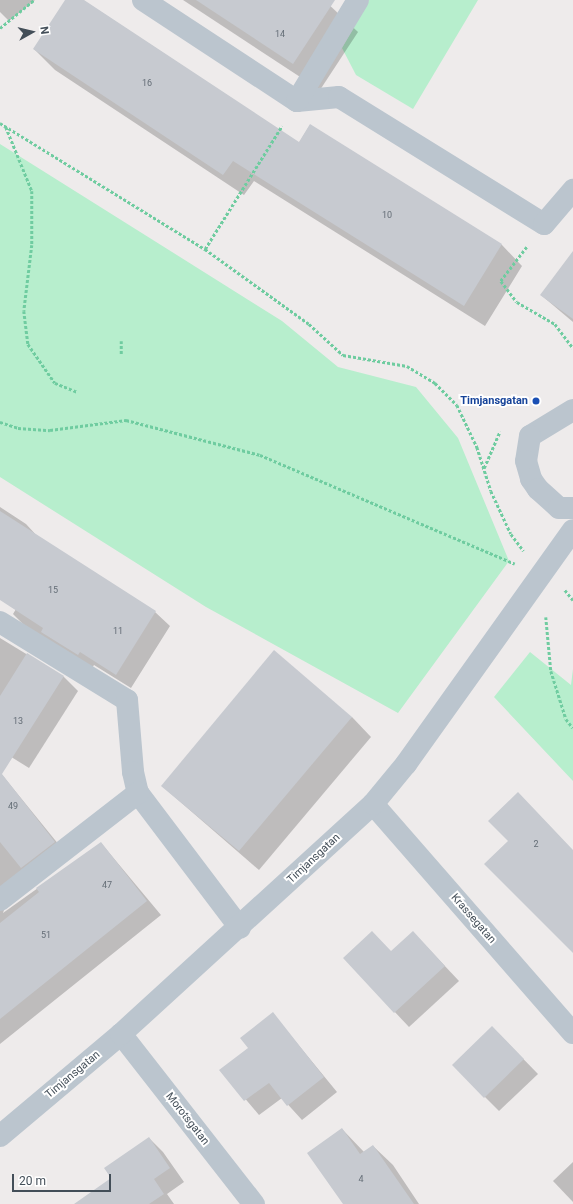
<!DOCTYPE html>
<style>
body{margin:0}
#map{position:relative;width:573px;height:1204px;overflow:hidden;background:#eeebeb;font-family:Roboto,sans-serif}
div>[style]{position:absolute}
[style*='--x']{left:calc(var(--x)*1px);top:calc(var(--y)*1px);width:calc(var(--w)*1px);rotate:calc(var(--a)*1deg)}
.green>*{inset:0;background:#b7eecd}
.shadow>*{inset:0;background:#0003}
.building>*{inset:0;background:#c7cad0}
.path>*{height:2.5px;margin-top:-1.25px;transform-origin:0;background:repeating-linear-gradient(90deg,#6fcca0 0 3px,transparent 0 5px)}
.minor>*{height:22px;margin:-11px;padding:0 11px;transform-origin:11px;border-radius:11px;background:#bbc5ce}
.dots>*{width:11px;height:11px;translate:-50% -50%;box-sizing:border-box;border:2px solid #fff;border-radius:50%}
span{translate:-50% -50%;white-space:nowrap;text-align:center;line-height:1.15;-webkit-text-stroke:4px #fff;paint-order:stroke}
.number-label{font-size:9px;color:#646d76}
.number-label span{-webkit-text-stroke-width:0}
.transit-label{font-size:11px;color:#164399;font-weight:700}
.right{translate:-100% -50%;text-align:right}
.street-label{font-size:11px;color:#434e58}
.north{position:absolute;left:12px;top:12px;width:40px;height:40px;-webkit-text-stroke:3px #fff;paint-order:stroke;rotate:82deg;font-size:11px;font-weight:700;line-height:16px;text-align:center;color:#434e58}
.north::after{content:'';display:block;margin:auto;width:14px;height:18px;background:#434e58;clip-path:polygon(50% 0,100% 100%,50% 72%,0 100%)}
.scale{position:absolute;left:12px;top:1174px;width:99px;height:18px;box-sizing:border-box;border:2px solid #434e58;border-top:0;padding-left:5px;font-size:12px;line-height:14px;white-space:nowrap;color:#434e58;-webkit-text-stroke:3px #fff;paint-order:stroke}
</style>
<div id="map">
<div class="green">
<i style="clip-path:polygon(369px 0,478px 0,413px 109px,356px 75px,342px 48px)"></i>
<i style="clip-path:polygon(0 144px,282px 321px,338px 367px,416px 387px,458px 438px,509px 561px,398px 713px,206px 607px,0 477px)"></i>
<i style="clip-path:polygon(530px 652px,571px 685px,573px 669px,573px 781px,494px 697px)"></i>
</div>
<div class="shadow">
<i style="clip-path:polygon(0 0,35px 0,9px 21px,0 12px)"></i>
<i style="clip-path:polygon(67px 0,83px 0,299px 143px,310px 125px,502px 245px,522px 266px,485px 326px,254px 181px,244px 195px,55px 70px,34px 49px)"></i>
<i style="clip-path:polygon(183px 0,324px 0,358px 32px,320px 90px)"></i>
<i style="clip-path:polygon(573px 252px,573px 322px,541px 295px)"></i>
<i style="clip-path:polygon(0 507px,26px 524px,38px 537px,155px 612px,170px 626px,131px 688px,94px 665px,92px 668px,27px 628px,13px 614px,16px 609px,0 599px)"></i>
<i style="clip-path:polygon(0 638px,64px 677px,78px 691px,29px 768px,0 750px)"></i>
<i style="clip-path:polygon(352px 717px,371px 737px,259px 870px,162px 786px)"></i>
<i style="clip-path:polygon(3px 776px,68px 856px,6px 904px,3px 913px,101px 843px,161px 915px,0 1044px,0 778px)"></i>
<i style="clip-path:polygon(427px 947px,459px 981px,409px 1027px,344px 958px)"></i>
<i style="clip-path:polygon(273px 1014px,337px 1092px,302px 1120px,282px 1098px,259px 1115px,221px 1070px,249px 1048px)"></i>
<i style="clip-path:polygon(492px 1027px,538px 1074px,499px 1111px,453px 1065px)"></i>
<i style="clip-path:polygon(342px 1129px,364px 1152px,373px 1146px,393px 1165px,419px 1204px,344px 1204px)"></i>
<i style="clip-path:polygon(149px 1138px,163px 1152px,184px 1182px,167px 1194px,174px 1204px,80px 1204px,113px 1179px)"></i>
<i style="clip-path:polygon(573px 1162px,573px 1202px,553px 1181px)"></i>
</div>
<div class="building">
<i style="clip-path:polygon(65px 0,84px 0,299px 142px,310px 124px,502px 244px,464px 306px,233px 161px,223px 175px,33px 49px)"></i>
<i style="clip-path:polygon(196px 0,335px 0,293px 64px)"></i>
<i style="clip-path:polygon(573px 251px,573px 319px,540px 295px)"></i>
<i style="clip-path:polygon(0 511px,156px 611px,116px 675px,80px 652px,78px 655px,41px 632px,43px 628px,0 600px)"></i>
<i style="clip-path:polygon(274px 650px,352px 717px,239px 851px,161px 786px)"></i>
<i style="clip-path:polygon(27px 653px,64px 676px,2px 774px,55px 842px,21px 868px,0 842px,0 696px)"></i>
<i style="clip-path:polygon(518px 792px,573px 850px,573px 953px,484px 864px,508px 841px,488px 821px)"></i>
<i style="clip-path:polygon(101px 842px,147px 901px,0 1019px,0 923px,39px 892px,36px 888px)"></i>
<i style="clip-path:polygon(372px 931px,391px 951px,413px 931px,445px 966px,394px 1013px,343px 958px)"></i>
<i style="clip-path:polygon(273px 1012px,324px 1077px,287px 1106px,269px 1083px,244px 1101px,219px 1070px,248px 1048px,240px 1038px)"></i>
<i style="clip-path:polygon(492px 1026px,524px 1059px,484px 1098px,452px 1065px)"></i>
<i style="clip-path:polygon(342px 1128px,360px 1154px,373px 1145px,414px 1204px,343px 1204px,307px 1153px)"></i>
<i style="clip-path:polygon(149px 1137px,170px 1168px,154px 1179px,164px 1194px,149px 1204px,74px 1204px,111px 1178px,104px 1168px)"></i>
</div>
<div class="path">
<i style="--x:0;--y:28;--w:44;--a:-39.5"></i>
<i style="--x:0;--y:123;--w:241;--a:31.6"></i>
<i style="--x:205;--y:249;--w:128;--a:35.8"></i>
<i style="--x:309;--y:324;--w:46;--a:42.4"></i>
<i style="--x:343;--y:355;--w:65;--a:9.8"></i>
<i style="--x:407;--y:366;--w:33;--a:31"></i>
<i style="--x:435;--y:383;--w:31;--a:45"></i>
<i style="--x:457;--y:405;--w:47;--a:64.5"></i>
<i style="--x:477;--y:447;--w:46;--a:72.3"></i>
<i style="--x:491;--y:491;--w:47;--a:65.1"></i>
<i style="--x:511;--y:534;--w:21;--a:53"></i>
<i style="--x:6;--y:127;--w:69;--a:67.9"></i>
<i style="--x:32;--y:191;--w:54;--a:90"></i>
<i style="--x:32;--y:245;--w:66;--a:96.9"></i>
<i style="--x:24;--y:311;--w:33;--a:83"></i>
<i style="--x:28;--y:344;--w:47;--a:55.3"></i>
<i style="--x:55;--y:383;--w:24;--a:22"></i>
<i style="--x:527;--y:247;--w:43;--a:127.4"></i>
<i style="--x:501;--y:281;--w:26;--a:53"></i>
<i style="--x:517;--y:302;--w:44;--a:30.1"></i>
<i style="--x:555;--y:324;--w:30;--a:53"></i>
<i style="--x:205;--y:249;--w:145;--a:-58"></i>
<i style="--x:121;--y:354;--w:13;--a:-90"></i>
<i style="--x:0;--y:422;--w:19;--a:18"></i>
<i style="--x:18;--y:428;--w:32;--a:4"></i>
<i style="--x:50;--y:430;--w:77;--a:-7.5"></i>
<i style="--x:126;--y:420;--w:138;--a:14.6"></i>
<i style="--x:260;--y:455;--w:277;--a:23.1"></i>
<i style="--x:484;--y:468;--w:40;--a:-66.6"></i>
<i style="--x:565;--y:590;--w:13;--a:51"></i>
<i style="--x:546;--y:617;--w:54;--a:84.7"></i>
<i style="--x:551;--y:671;--w:50;--a:72.6"></i>
<i style="--x:566;--y:719;--w:11;--a:52"></i>
</div>
<div class="minor">
<i style="--x:143;--y:0;--w:184;--a:33.3"></i>
<i style="--x:297;--y:101;--w:42;--a:-5.4"></i>
<i style="--x:339;--y:97;--w:241;--a:31.8"></i>
<i style="--x:544;--y:224;--w:45;--a:-49.5"></i>
<i style="--x:297;--y:101;--w:118;--a:-58.9"></i>
<i style="--x:573;--y:410;--w:50;--a:148.8"></i>
<i style="--x:530;--y:436;--w:25;--a:99"></i>
<i style="--x:526;--y:461;--w:19;--a:74"></i>
<i style="--x:531;--y:479;--w:12;--a:55"></i>
<i style="--x:538;--y:489;--w:28;--a:42"></i>
<i style="--x:559;--y:508;--w:14;--a:0"></i>
<i style="--x:0;--y:622;--w:149;--a:31.6"></i>
<i style="--x:127;--y:700;--w:72;--a:85.2"></i>
<i style="--x:133;--y:772;--w:22;--a:77"></i>
<i style="--x:138;--y:793;--w:169;--a:52.9"></i>
<i style="--x:373;--y:804;--w:304;--a:48.9"></i>
<i style="--x:0;--y:900;--w:175;--a:-37.8"></i>
<i style="--x:121;--y:1034;--w:216;--a:52"></i>
<i style="--x:0;--y:1136;--w:158;--a:-40.1"></i>
<i style="--x:121;--y:1034;--w:341;--a:-42.4"></i>
<i style="--x:373;--y:804;--w:52;--a:-50.5"></i>
<i style="--x:406;--y:764;--w:287;--a:-54.5"></i>
</div>
<div class="dots">
<i style="left:536px;top:401px;background:#1a4fb4"></i>
</div>
<div class="number-label">
<span style="left:280px;top:34px">14</span>
<span style="left:147px;top:83px">16</span>
<span style="left:387px;top:215px">10</span>
<span style="left:53px;top:590px">15</span>
<span style="left:118px;top:631px">11</span>
<span style="left:18px;top:721px">13</span>
<span style="left:13px;top:806px">49</span>
<span style="left:536px;top:844px">2</span>
<span style="left:107px;top:885px">47</span>
<span style="left:46px;top:935px">51</span>
<span style="left:361px;top:1179px">4</span>
</div>
<div class="transit-label">
<span class="right" style="left:528px;top:401px">Timjansgatan</span>
</div>
<div class="street-label">
<span style="left:314px;top:859px;rotate:-43deg">Timjansgatan</span>
<span style="left:473px;top:919px;rotate:49deg">Krassegatan</span>
<span style="left:73px;top:1075px;rotate:-40deg">Timjansgatan</span>
<span style="left:187px;top:1119px;rotate:52deg">Morotsgatan</span>
</div>
<div class="north">N</div>
<div class="scale">20 m</div>
</div>
